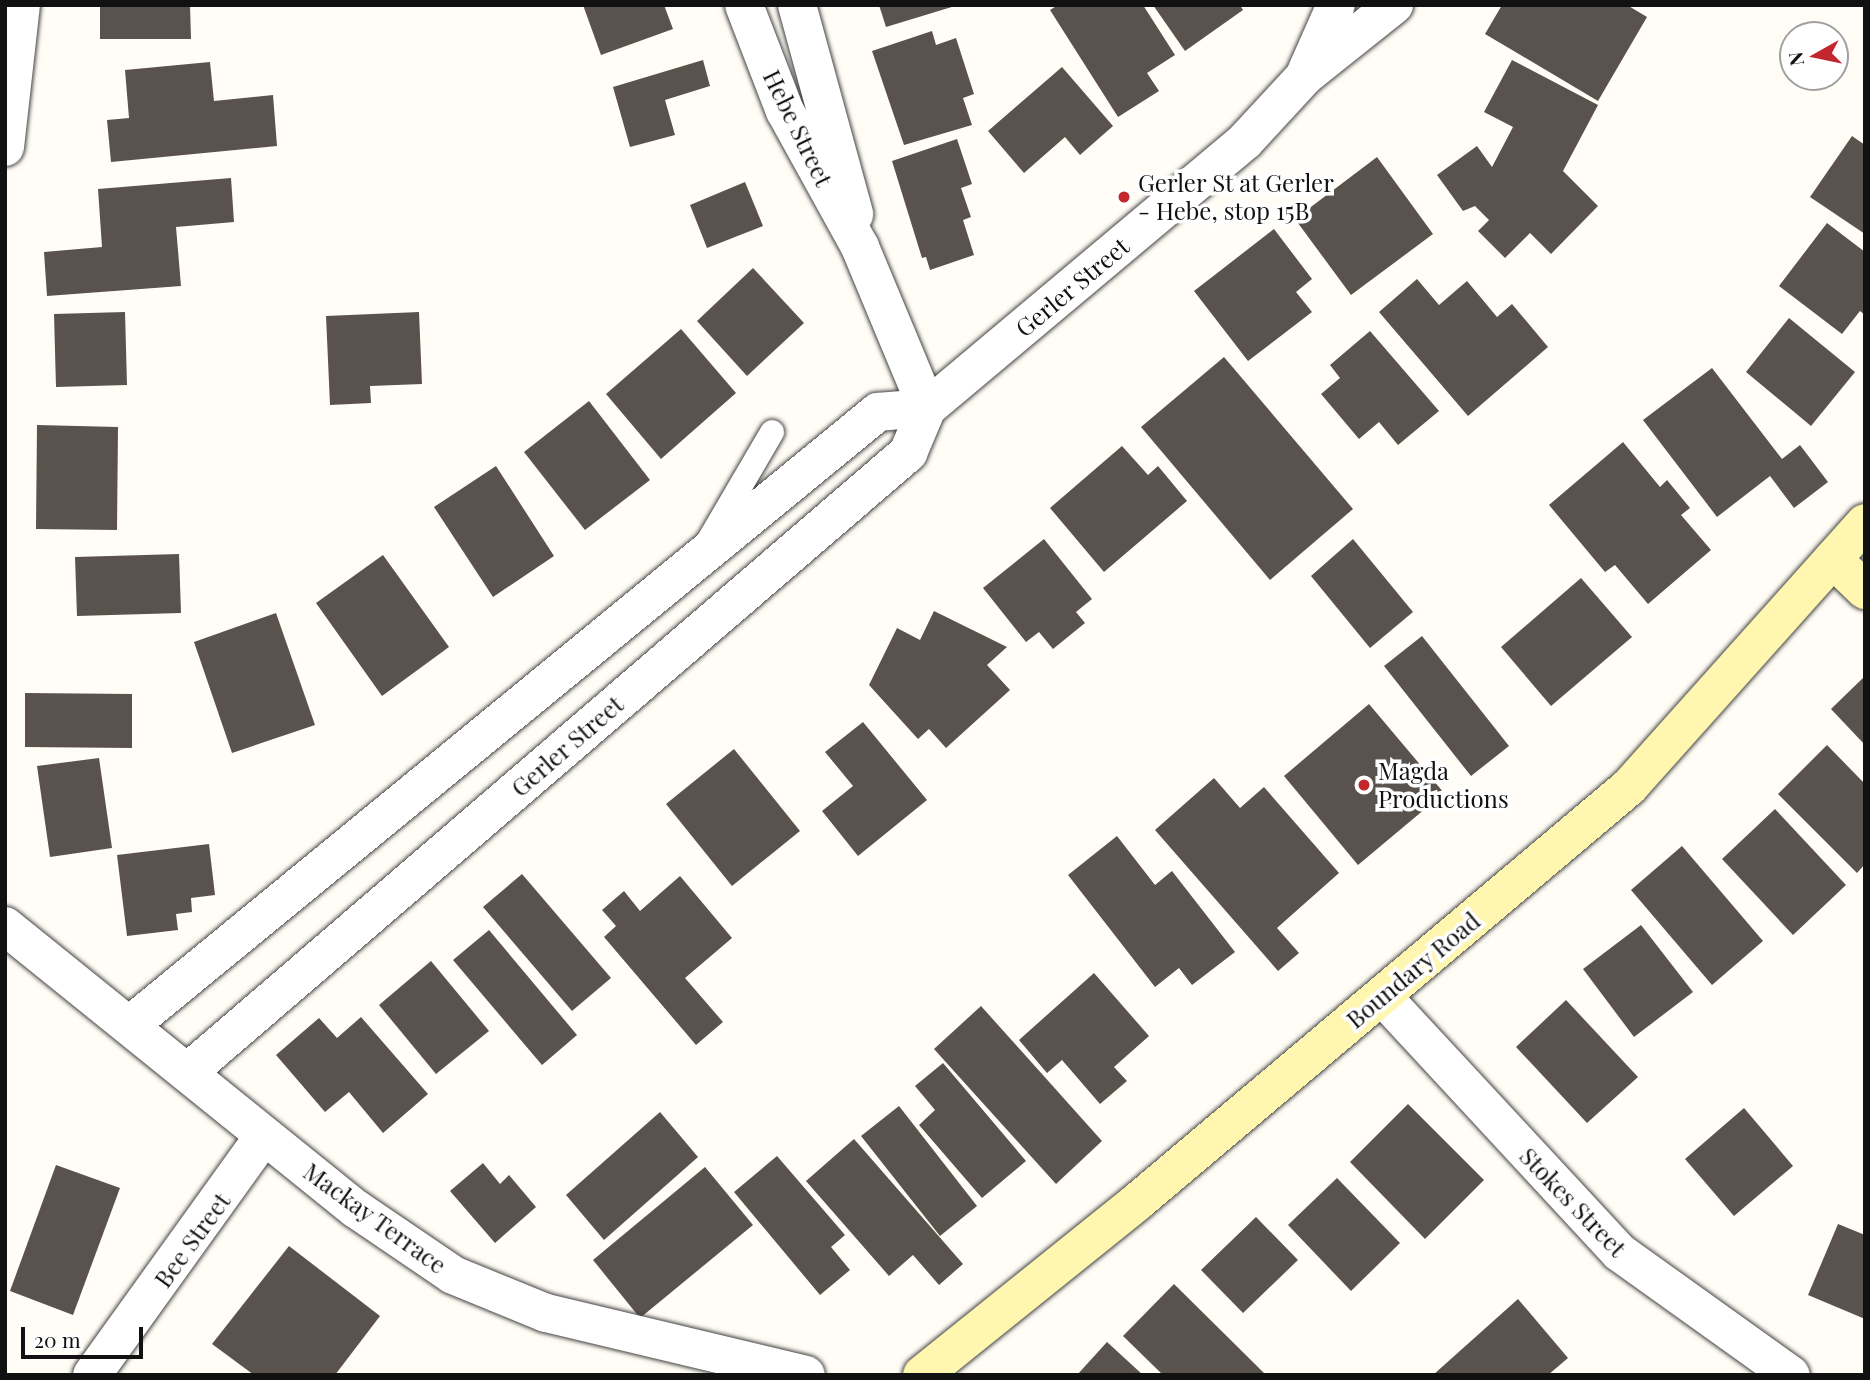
<!DOCTYPE html>
<style>
body{margin:0}
#map{position:relative;width:1870px;height:1380px;overflow:hidden;background:#fffdf5;font-family:"Playfair Display",serif}
div>[style]{position:absolute}
[style*='--x']{left:calc(var(--x)*1px);top:calc(var(--y)*1px);width:calc(var(--w)*1px);rotate:calc(var(--a)*1deg)}
.building>*{inset:0;background:#5a524d}
.roads{filter:drop-shadow(0 0 2px #444) drop-shadow(0 0 2px #444)}
.lane>*{height:24px;margin:-12px;padding:0 12px;transform-origin:12px;border-radius:12px;background:#fff}
.street>*{height:38px;margin:-19px;padding:0 19px;transform-origin:19px;border-radius:19px;background:#fff}
.secondary>*{height:38px;margin:-19px;padding:0 19px;transform-origin:19px;border-radius:19px;background:#fff6b0}
.dots>*{width:19px;height:19px;translate:-50% -50%;box-sizing:border-box;border:4px solid #fff;border-radius:50%}
span{translate:-50% -50%;white-space:nowrap;text-align:center;line-height:1.15;-webkit-text-stroke:7px #fff;paint-order:stroke}
.street-label{font-size:24px;color:#111}
.poi-label{font-size:24px;color:#111}
.left{translate:0 -50%;text-align:left}
.frame{position:absolute;inset:0;border:7px solid #111;pointer-events:none}
.north{position:absolute;left:1779px;top:21px;width:70px;height:70px;box-sizing:border-box;background:#fff;border:2px solid #a0a0a0;border-radius:50%;rotate:261deg;font-size:19px;font-weight:700;line-height:28px;text-align:center;color:#111}
.north::after{content:'';display:block;margin:auto;width:24px;height:32px;background:#c4262e;clip-path:polygon(50% 0,100% 100%,50% 72%,0 100%)}
.scale{position:absolute;left:21px;top:1327px;width:122px;height:32px;box-sizing:border-box;border:4px solid #111;border-top:0;padding-left:9px;font-size:21px;line-height:24px;white-space:nowrap;color:#111;-webkit-text-stroke:5px #fff;paint-order:stroke}
</style>
<div id="map">
<div class="building">
<i style="clip-path:polygon(100px 5px,190px 5px,191px 39px,100px 39px)"></i>
<i style="clip-path:polygon(583px 5px,664px 5px,673px 29px,601px 55px)"></i>
<i style="clip-path:polygon(879px 5px,955px 5px,955px 6px,886px 27px)"></i>
<i style="clip-path:polygon(1058px 5px,1143px 5px,1175px 55px,1147px 73px,1159px 91px,1118px 117px,1050px 10px)"></i>
<i style="clip-path:polygon(1153px 5px,1240px 5px,1243px 10px,1185px 51px)"></i>
<i style="clip-path:polygon(1502px 5px,1627px 5px,1647px 17px,1598px 101px,1485px 34px)"></i>
<i style="clip-path:polygon(932px 31px,936px 45px,956px 38px,974px 94px,963px 98px,972px 125px,904px 145px,872px 51px)"></i>
<i style="clip-path:polygon(703px 60px,710px 86px,665px 100px,675px 135px,630px 147px,613px 87px)"></i>
<i style="clip-path:polygon(1512px 60px,1598px 105px,1563px 171px,1598px 206px,1551px 254px,1530px 233px,1505px 258px,1478px 231px,1489px 220px,1475px 206px,1463px 211px,1437px 175px,1477px 146px,1492px 167px,1513px 127px,1484px 112px)"></i>
<i style="clip-path:polygon(210px 62px,214px 101px,273px 95px,277px 146px,111px 162px,107px 120px,129px 118px,125px 70px)"></i>
<i style="clip-path:polygon(1062px 67px,1113px 126px,1080px 155px,1065px 137px,1024px 173px,988px 131px)"></i>
<i style="clip-path:polygon(1852px 136px,1865px 145px,1865px 234px,1810px 197px)"></i>
<i style="clip-path:polygon(957px 139px,972px 184px,961px 188px,971px 217px,963px 220px,974px 255px,930px 270px,926px 257px,922px 258px,892px 161px)"></i>
<i style="clip-path:polygon(1377px 157px,1433px 234px,1351px 295px,1295px 219px)"></i>
<i style="clip-path:polygon(231px 178px,234px 222px,176px 227px,181px 286px,47px 296px,44px 252px,102px 247px,98px 189px)"></i>
<i style="clip-path:polygon(745px 182px,763px 226px,707px 248px,690px 205px)"></i>
<i style="clip-path:polygon(1827px 223px,1865px 252px,1865px 315px,1860px 311px,1842px 334px,1779px 286px)"></i>
<i style="clip-path:polygon(1274px 229px,1312px 279px,1296px 292px,1312px 312px,1248px 361px,1194px 291px)"></i>
<i style="clip-path:polygon(753px 268px,804px 323px,747px 376px,697px 321px)"></i>
<i style="clip-path:polygon(1417px 279px,1439px 305px,1467px 281px,1497px 317px,1512px 304px,1548px 347px,1468px 416px,1379px 312px)"></i>
<i style="clip-path:polygon(125px 312px,127px 385px,56px 387px,54px 314px)"></i>
<i style="clip-path:polygon(419px 312px,422px 384px,370px 386px,371px 403px,330px 405px,326px 316px)"></i>
<i style="clip-path:polygon(1789px 318px,1855px 372px,1811px 426px,1746px 372px)"></i>
<i style="clip-path:polygon(681px 329px,736px 393px,661px 459px,606px 394px)"></i>
<i style="clip-path:polygon(1370px 331px,1439px 411px,1398px 445px,1379px 422px,1359px 439px,1321px 394px,1340px 378px,1330px 365px)"></i>
<i style="clip-path:polygon(1224px 357px,1353px 509px,1270px 580px,1141px 427px)"></i>
<i style="clip-path:polygon(1712px 368px,1782px 459px,1800px 445px,1828px 482px,1794px 508px,1770px 476px,1717px 517px,1643px 420px)"></i>
<i style="clip-path:polygon(589px 401px,650px 480px,585px 530px,524px 452px)"></i>
<i style="clip-path:polygon(37px 425px,118px 427px,117px 530px,36px 529px)"></i>
<i style="clip-path:polygon(1623px 442px,1660px 487px,1667px 480px,1690px 508px,1681px 515px,1711px 550px,1648px 604px,1615px 565px,1605px 572px,1549px 505px)"></i>
<i style="clip-path:polygon(1122px 446px,1148px 475px,1158px 466px,1187px 501px,1104px 572px,1050px 508px)"></i>
<i style="clip-path:polygon(496px 466px,554px 556px,493px 597px,434px 507px)"></i>
<i style="clip-path:polygon(1044px 539px,1092px 599px,1076px 612px,1085px 623px,1053px 649px,1039px 632px,1026px 642px,983px 588px)"></i>
<i style="clip-path:polygon(1353px 539px,1413px 612px,1370px 648px,1311px 576px)"></i>
<i style="clip-path:polygon(179px 554px,181px 613px,77px 616px,75px 557px)"></i>
<i style="clip-path:polygon(383px 555px,449px 647px,382px 696px,316px 603px)"></i>
<i style="clip-path:polygon(1581px 578px,1632px 637px,1551px 706px,1501px 647px)"></i>
<i style="clip-path:polygon(934px 611px,1007px 647px,987px 665px,1010px 690px,946px 748px,929px 729px,918px 739px,869px 685px,897px 628px,920px 640px)"></i>
<i style="clip-path:polygon(276px 613px,315px 725px,232px 753px,194px 642px)"></i>
<i style="clip-path:polygon(1422px 636px,1509px 746px,1471px 776px,1384px 666px)"></i>
<i style="clip-path:polygon(1865px 676px,1865px 745px,1831px 709px)"></i>
<i style="clip-path:polygon(25px 693px,132px 694px,132px 748px,25px 747px)"></i>
<i style="clip-path:polygon(1369px 704px,1444px 793px,1358px 865px,1284px 776px)"></i>
<i style="clip-path:polygon(863px 722px,927px 800px,858px 856px,822px 811px,853px 786px,825px 752px)"></i>
<i style="clip-path:polygon(1827px 745px,1865px 784px,1865px 864px,1857px 873px,1778px 794px)"></i>
<i style="clip-path:polygon(734px 749px,800px 831px,732px 886px,666px 804px)"></i>
<i style="clip-path:polygon(99px 758px,112px 848px,50px 857px,37px 766px)"></i>
<i style="clip-path:polygon(1214px 778px,1240px 808px,1264px 787px,1339px 873px,1277px 928px,1299px 953px,1278px 971px,1155px 830px)"></i>
<i style="clip-path:polygon(1775px 809px,1846px 885px,1793px 935px,1722px 859px)"></i>
<i style="clip-path:polygon(1117px 836px,1155px 885px,1172px 871px,1235px 952px,1192px 985px,1179px 968px,1155px 987px,1068px 875px)"></i>
<i style="clip-path:polygon(209px 844px,215px 895px,191px 898px,192px 912px,176px 914px,178px 930px,127px 936px,117px 855px)"></i>
<i style="clip-path:polygon(1682px 846px,1763px 941px,1712px 985px,1631px 890px)"></i>
<i style="clip-path:polygon(522px 874px,611px 978px,572px 1011px,483px 907px)"></i>
<i style="clip-path:polygon(680px 876px,732px 938px,685px 978px,723px 1022px,696px 1045px,604px 937px,616px 926px,602px 910px,624px 891px,640px 911px)"></i>
<i style="clip-path:polygon(1641px 925px,1693px 992px,1634px 1037px,1583px 969px)"></i>
<i style="clip-path:polygon(489px 930px,577px 1035px,542px 1065px,453px 960px)"></i>
<i style="clip-path:polygon(431px 961px,489px 1031px,436px 1074px,379px 1005px)"></i>
<i style="clip-path:polygon(1094px 973px,1149px 1036px,1114px 1067px,1127px 1081px,1100px 1104px,1062px 1060px,1047px 1073px,1019px 1040px)"></i>
<i style="clip-path:polygon(1566px 1000px,1638px 1077px,1587px 1123px,1516px 1047px)"></i>
<i style="clip-path:polygon(981px 1006px,1102px 1141px,1056px 1184px,934px 1049px)"></i>
<i style="clip-path:polygon(361px 1017px,428px 1094px,383px 1133px,349px 1092px,325px 1112px,276px 1055px,319px 1018px,337px 1038px)"></i>
<i style="clip-path:polygon(943px 1063px,1026px 1161px,982px 1198px,919px 1125px,935px 1110px,915px 1086px)"></i>
<i style="clip-path:polygon(1408px 1104px,1484px 1180px,1425px 1239px,1350px 1162px)"></i>
<i style="clip-path:polygon(899px 1106px,977px 1206px,940px 1236px,861px 1136px)"></i>
<i style="clip-path:polygon(1744px 1108px,1793px 1166px,1734px 1216px,1685px 1159px)"></i>
<i style="clip-path:polygon(660px 1112px,698px 1157px,604px 1240px,566px 1195px)"></i>
<i style="clip-path:polygon(854px 1139px,963px 1264px,939px 1285px,913px 1255px,889px 1276px,806px 1181px)"></i>
<i style="clip-path:polygon(777px 1156px,845px 1235px,831px 1247px,850px 1270px,820px 1295px,734px 1192px)"></i>
<i style="clip-path:polygon(483px 1163px,500px 1184px,509px 1175px,536px 1207px,495px 1243px,450px 1191px)"></i>
<i style="clip-path:polygon(56px 1165px,120px 1188px,73px 1315px,10px 1291px)"></i>
<i style="clip-path:polygon(705px 1167px,753px 1225px,640px 1318px,593px 1260px)"></i>
<i style="clip-path:polygon(1337px 1178px,1400px 1243px,1351px 1291px,1288px 1225px)"></i>
<i style="clip-path:polygon(1256px 1217px,1298px 1260px,1243px 1313px,1201px 1270px)"></i>
<i style="clip-path:polygon(1838px 1224px,1865px 1235px,1865px 1319px,1808px 1295px)"></i>
<i style="clip-path:polygon(289px 1246px,380px 1316px,335px 1375px,254px 1375px,212px 1344px)"></i>
<i style="clip-path:polygon(1174px 1284px,1264px 1373px,1262px 1375px,1163px 1375px,1123px 1336px)"></i>
<i style="clip-path:polygon(1518px 1299px,1568px 1358px,1548px 1375px,1433px 1375px)"></i>
<i style="clip-path:polygon(1107px 1342px,1143px 1375px,1077px 1375px)"></i>
</div>
<div class="roads">
<div class="lane">
<i style="--x:709;--y:540;--w:125;--a:-59.7"></i>
</div>
<div class="street">
<i style="--x:744;--y:5;--w:114;--a:68.9"></i>
<i style="--x:785;--y:111;--w:155;--a:61.1"></i>
<i style="--x:860;--y:247;--w:174;--a:67.4"></i>
<i style="--x:797;--y:5;--w:217;--a:74.7"></i>
<i style="--x:1307;--y:70;--w:71;--a:-66"></i>
<i style="--x:5;--y:147;--w:143;--a:-83.6"></i>
<i style="--x:5;--y:926;--w:451;--a:38.9"></i>
<i style="--x:356;--y:1209;--w:117;--a:34.2"></i>
<i style="--x:453;--y:1275;--w:100;--a:22.2"></i>
<i style="--x:546;--y:1313;--w:267;--a:13.4"></i>
<i style="--x:1382;--y:996;--w:349;--a:47.2"></i>
<i style="--x:1619;--y:1252;--w:211;--a:35.6"></i>
<i style="--x:130;--y:1025;--w:967;--a:-39.34"></i>
<i style="--x:878;--y:412;--w:49;--a:-4.7"></i>
<i style="--x:188;--y:1072;--w:950;--a:-40.69"></i>
<i style="--x:908;--y:453;--w:49;--a:-67.1"></i>
<i style="--x:927;--y:408;--w:415;--a:-40"></i>
<i style="--x:1245;--y:141;--w:88;--a:-47.3"></i>
<i style="--x:1305;--y:76;--w:114;--a:-38.6"></i>
<i style="--x:92;--y:1375;--w:294;--a:-54.3"></i>
</div>
<div class="secondary">
<i style="--x:1833;--y:559;--w:45;--a:44.1"></i>
<i style="--x:922;--y:1375;--w:276;--a:-38.8"></i>
<i style="--x:1137;--y:1202;--w:644;--a:-40.15"></i>
<i style="--x:1629;--y:787;--w:354;--a:-48.2"></i>
</div>
</div>
<div class="dots">
<i style="left:1124px;top:197px;background:#c4262e"></i>
<i style="left:1364px;top:785px;background:#c4262e"></i>
</div>
<div class="street-label">
<span style="left:798px;top:128px;rotate:64deg">Hebe Street</span>
<span style="left:1072px;top:287px;rotate:-40deg">Gerler Street</span>
<span style="left:567px;top:746px;rotate:-41deg">Gerler Street</span>
<span style="left:1413px;top:970px;rotate:-40deg">Boundary Road</span>
<span style="left:1573px;top:1202px;rotate:46deg">Stokes Street</span>
<span style="left:375px;top:1218px;rotate:36deg">Mackay Terrace</span>
<span style="left:192px;top:1240px;rotate:-54deg">Bee Street</span>
</div>
<div class="poi-label">
<span class="left" style="left:1138px;top:197px">Gerler St at Gerler<br>- Hebe, stop 15B</span>
<span class="left" style="left:1378px;top:785px">Magda<br>Productions</span>
</div>
<div class="frame"></div>
<div class="north">N</div>
<div class="scale">20 m</div>
</div>
